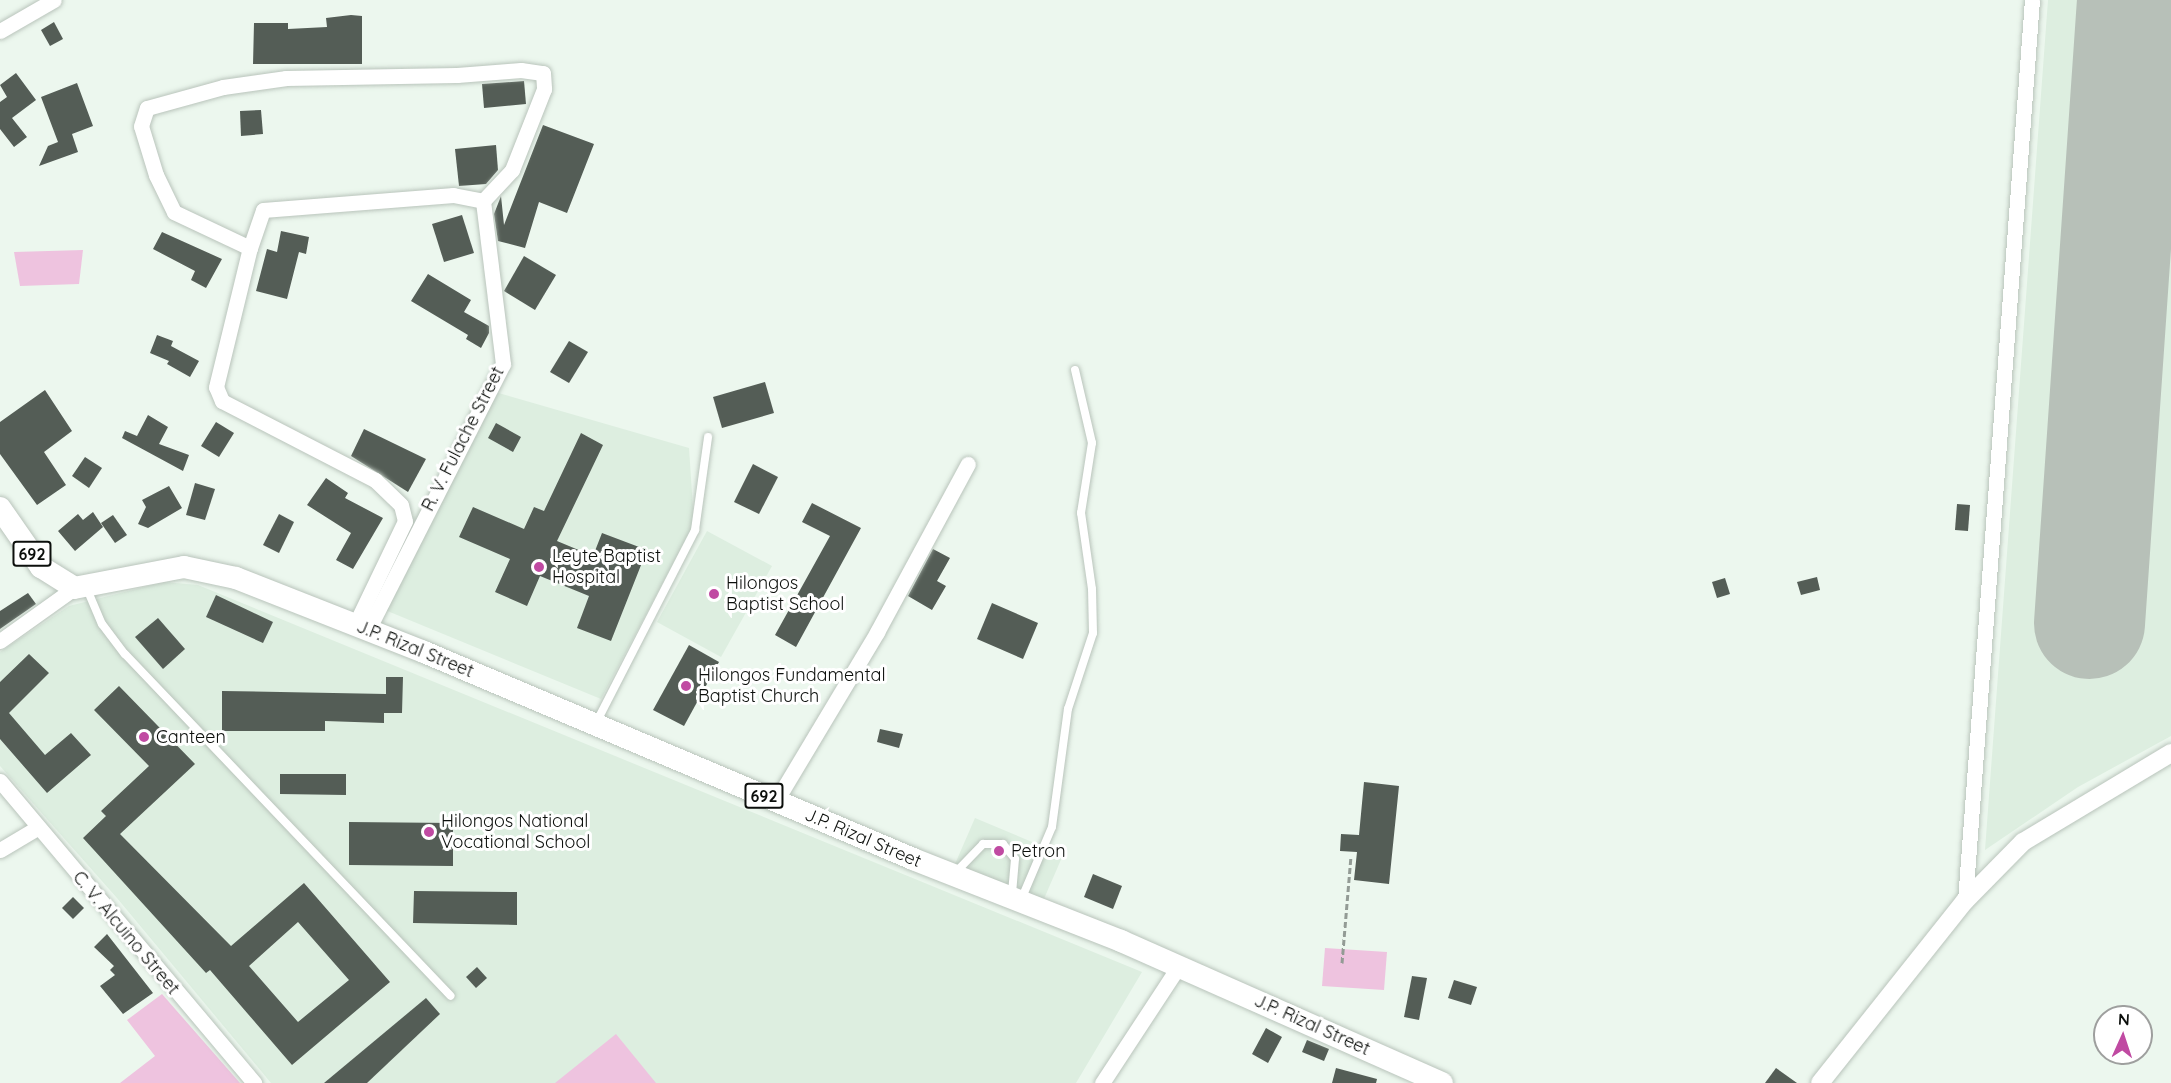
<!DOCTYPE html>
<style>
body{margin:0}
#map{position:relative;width:2171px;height:1083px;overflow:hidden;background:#ecf7ee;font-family:Quicksand,sans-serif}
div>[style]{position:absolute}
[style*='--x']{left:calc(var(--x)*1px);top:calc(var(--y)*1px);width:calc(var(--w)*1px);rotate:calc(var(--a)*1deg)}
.built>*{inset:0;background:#ddeee0}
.green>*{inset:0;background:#eec3df}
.runway>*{height:111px;margin:-55.5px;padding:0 55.5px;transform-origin:55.5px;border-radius:55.5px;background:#b7c0b8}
.building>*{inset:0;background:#545d56}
.path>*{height:3px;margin-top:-1.5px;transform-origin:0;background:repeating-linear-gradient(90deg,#939b95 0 6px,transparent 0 9px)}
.roads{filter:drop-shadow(0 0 2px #b9c4bb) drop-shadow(0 0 2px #b9c4bb)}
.service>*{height:8px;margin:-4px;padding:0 4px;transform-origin:4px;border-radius:4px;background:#fff}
.minor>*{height:15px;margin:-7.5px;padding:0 7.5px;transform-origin:7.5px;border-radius:7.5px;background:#fff}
.tertiary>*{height:18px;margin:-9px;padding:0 9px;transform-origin:9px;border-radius:9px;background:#fff}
.primary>*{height:22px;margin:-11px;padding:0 11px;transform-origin:11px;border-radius:11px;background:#fff}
.dots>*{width:16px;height:16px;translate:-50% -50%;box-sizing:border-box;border:3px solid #fff;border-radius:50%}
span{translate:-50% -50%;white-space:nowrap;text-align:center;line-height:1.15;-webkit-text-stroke:6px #fff;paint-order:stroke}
.shield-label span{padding:2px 4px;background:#fff;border:2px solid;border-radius:4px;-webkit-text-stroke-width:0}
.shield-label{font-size:16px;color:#0c0f0c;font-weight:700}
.street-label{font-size:18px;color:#0c0f0c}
.poi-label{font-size:18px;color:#0c0f0c}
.left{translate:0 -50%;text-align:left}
.north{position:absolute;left:2093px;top:1005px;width:60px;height:60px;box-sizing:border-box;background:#fff;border:2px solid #9e9f9e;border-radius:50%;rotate:3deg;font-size:16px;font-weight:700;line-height:24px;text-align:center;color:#0c0f0c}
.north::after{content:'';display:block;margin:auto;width:21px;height:27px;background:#c04aa2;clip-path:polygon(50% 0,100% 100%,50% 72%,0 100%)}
</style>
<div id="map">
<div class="built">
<i style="clip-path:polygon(2048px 0,2171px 0,2171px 736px,2078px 787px,1985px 850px)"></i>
<i style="clip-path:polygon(495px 392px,689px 448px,694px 524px,601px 699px,385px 610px)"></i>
<i style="clip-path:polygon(707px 531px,772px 566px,721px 657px,657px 622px)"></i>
<i style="clip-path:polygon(164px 582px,198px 585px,1142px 972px,1076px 1083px,271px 1083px,117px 898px,0 766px,0 652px,69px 606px)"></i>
<i style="clip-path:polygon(975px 818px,1063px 855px,1043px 901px,955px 864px)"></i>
</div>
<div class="green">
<i style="clip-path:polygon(2093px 0,2171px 0,2127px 634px,2049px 629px)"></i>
<i style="clip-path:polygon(83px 250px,79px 284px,20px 286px,14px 252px)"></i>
<i style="clip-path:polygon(1325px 948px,1387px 952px,1384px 990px,1322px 986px)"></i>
<i style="clip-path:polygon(162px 994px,240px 1083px,120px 1083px,155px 1056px,127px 1020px)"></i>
<i style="clip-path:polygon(616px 1034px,656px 1083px,555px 1083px)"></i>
</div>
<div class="runway">
<i style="--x:2089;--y:623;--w:624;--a:-86.05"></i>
</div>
<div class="building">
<i style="clip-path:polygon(351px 15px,362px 16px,362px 64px,253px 64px,254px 23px,288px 23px,288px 29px,327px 27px,326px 18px)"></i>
<i style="clip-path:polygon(54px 22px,63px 39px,50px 46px,41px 30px)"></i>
<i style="clip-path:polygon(16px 73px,36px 100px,12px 118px,27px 137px,14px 147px,0 129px,0 102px,7px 97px,0 85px)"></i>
<i style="clip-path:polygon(524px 81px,526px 104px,484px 108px,482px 84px)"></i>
<i style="clip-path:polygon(77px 83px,93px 126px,72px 134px,78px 152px,39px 166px,48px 146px,58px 142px,41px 97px)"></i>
<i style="clip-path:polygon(261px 110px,263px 134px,241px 136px,240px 111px)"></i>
<i style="clip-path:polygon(543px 125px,594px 144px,567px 213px,539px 202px,525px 248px,498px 241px,494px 214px,501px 196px,504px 225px)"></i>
<i style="clip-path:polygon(496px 145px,498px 170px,486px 184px,459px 186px,455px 149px)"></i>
<i style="clip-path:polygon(462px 215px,474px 253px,444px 262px,432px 224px)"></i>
<i style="clip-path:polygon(281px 231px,309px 237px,306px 254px,299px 252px,287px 299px,256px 291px,267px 249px,277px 252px)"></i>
<i style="clip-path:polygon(162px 232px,222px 259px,206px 288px,191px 280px,195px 271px,153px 249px)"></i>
<i style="clip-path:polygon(524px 256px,556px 275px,535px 310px,504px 291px)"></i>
<i style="clip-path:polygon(428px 274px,471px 300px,464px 312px,489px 326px,489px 333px,481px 348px,466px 339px,468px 335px,411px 301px)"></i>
<i style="clip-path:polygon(157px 335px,173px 341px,171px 346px,199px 361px,190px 377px,167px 364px,169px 361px,150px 353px)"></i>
<i style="clip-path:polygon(569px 341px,588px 352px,569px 383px,550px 372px)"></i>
<i style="clip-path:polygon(765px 382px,774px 413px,722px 428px,713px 397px)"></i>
<i style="clip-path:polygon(45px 390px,72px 431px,44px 452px,66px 485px,37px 505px,0 454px,0 422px)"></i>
<i style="clip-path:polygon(148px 415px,168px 427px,159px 444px,189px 455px,183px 471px,122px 438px,125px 431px,137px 436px)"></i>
<i style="clip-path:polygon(216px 422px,234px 433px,219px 457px,201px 446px)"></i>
<i style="clip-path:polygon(496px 423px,521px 437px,513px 452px,488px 438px)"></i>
<i style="clip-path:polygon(364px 429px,426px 459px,408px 492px,351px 456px)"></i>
<i style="clip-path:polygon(581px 433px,603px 445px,557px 541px,593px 556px,602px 533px,647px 550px,611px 641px,577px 628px,589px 596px,540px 576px,527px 606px,495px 592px,510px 559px,459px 537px,473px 507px,524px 529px,534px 507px,544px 511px)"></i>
<i style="clip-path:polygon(85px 457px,102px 468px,89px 488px,72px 476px)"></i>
<i style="clip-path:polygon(753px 464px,778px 477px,759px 514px,734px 502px)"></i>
<i style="clip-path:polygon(326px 478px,348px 493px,345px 498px,383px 518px,353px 569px,336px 560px,351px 533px,307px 505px)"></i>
<i style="clip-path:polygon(195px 483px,215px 489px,205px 520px,186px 515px)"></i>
<i style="clip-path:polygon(169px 486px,182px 508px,148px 528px,138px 524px,146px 507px,142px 500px)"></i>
<i style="clip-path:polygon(812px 503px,861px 528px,796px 647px,775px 635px,830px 536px,802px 522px)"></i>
<i style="clip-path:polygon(1957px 504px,1970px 505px,1968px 531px,1955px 530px)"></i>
<i style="clip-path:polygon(93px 512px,103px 527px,75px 551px,58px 531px,78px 514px,83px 520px)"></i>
<i style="clip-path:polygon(279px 514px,294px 522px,279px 553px,263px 545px)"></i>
<i style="clip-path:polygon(113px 515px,127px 535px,115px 543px,101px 523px)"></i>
<i style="clip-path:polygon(933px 549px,950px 558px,937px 581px,946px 586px,932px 610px,908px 596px)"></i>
<i style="clip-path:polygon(1817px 577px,1820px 590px,1801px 595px,1797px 582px)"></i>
<i style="clip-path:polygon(1725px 578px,1730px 594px,1717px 598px,1712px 582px)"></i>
<i style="clip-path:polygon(28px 593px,36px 604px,0 629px,0 611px)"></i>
<i style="clip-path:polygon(216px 595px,273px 622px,263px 643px,206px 617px)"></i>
<i style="clip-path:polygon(992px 603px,1038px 623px,1023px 659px,977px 639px)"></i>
<i style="clip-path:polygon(158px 618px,185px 649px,163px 669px,135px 637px)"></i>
<i style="clip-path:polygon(689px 645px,719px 662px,684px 726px,653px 710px)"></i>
<i style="clip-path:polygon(29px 654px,49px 673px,9px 713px,45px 755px,71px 733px,91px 755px,47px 793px,0 739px,0 682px)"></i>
<i style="clip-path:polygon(386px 677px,403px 677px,402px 713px,384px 713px,384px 723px,325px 721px,325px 731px,222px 731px,222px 691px,386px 694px)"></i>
<i style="clip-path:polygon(evenodd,119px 686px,195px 764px,120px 834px,231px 946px,304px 883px,390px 982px,292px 1065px,210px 970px,206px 973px,83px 838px,106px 816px,101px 811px,149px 766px,94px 710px,119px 686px,298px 922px,349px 980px,298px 1022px,249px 966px,298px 922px)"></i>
<i style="clip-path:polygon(880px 729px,903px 734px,899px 748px,877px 742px)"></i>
<i style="clip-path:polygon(280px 774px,346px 774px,346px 795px,280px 794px)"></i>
<i style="clip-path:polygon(1364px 782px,1399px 786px,1389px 884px,1354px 880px,1357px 852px,1340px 851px,1341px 834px,1359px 835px)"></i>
<i style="clip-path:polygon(349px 822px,453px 823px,453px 866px,349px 865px)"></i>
<i style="clip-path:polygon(1093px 874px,1122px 886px,1113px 909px,1084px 897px)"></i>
<i style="clip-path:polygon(414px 891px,517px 892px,517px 925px,413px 923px)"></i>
<i style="clip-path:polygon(73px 897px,84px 908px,73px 919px,62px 908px)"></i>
<i style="clip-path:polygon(107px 934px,153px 993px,123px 1014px,100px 986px,115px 975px,110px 970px,114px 966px,94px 947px)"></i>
<i style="clip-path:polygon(477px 967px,487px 978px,476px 988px,466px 977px)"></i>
<i style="clip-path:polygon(1412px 976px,1427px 978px,1419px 1020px,1404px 1017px)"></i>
<i style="clip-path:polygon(1454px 980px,1477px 987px,1471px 1005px,1448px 998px)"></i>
<i style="clip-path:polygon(426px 998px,440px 1014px,367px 1083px,324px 1083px)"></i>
<i style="clip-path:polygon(1266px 1028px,1282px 1037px,1268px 1063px,1252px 1054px)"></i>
<i style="clip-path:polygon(1307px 1040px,1329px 1049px,1324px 1061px,1302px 1052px)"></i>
<i style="clip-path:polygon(1336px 1068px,1377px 1079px,1376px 1083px,1332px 1083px)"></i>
<i style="clip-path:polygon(1776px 1068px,1797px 1083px,1765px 1083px)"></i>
</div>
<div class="path">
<i style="--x:1342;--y:963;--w:107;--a:-85.2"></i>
</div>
<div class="roads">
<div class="service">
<i style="--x:87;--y:589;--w:38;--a:67"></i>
<i style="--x:102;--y:624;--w:38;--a:53"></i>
<i style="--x:125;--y:654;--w:472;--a:46.4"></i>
<i style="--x:596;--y:723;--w:217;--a:-62.8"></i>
<i style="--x:695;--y:530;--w:94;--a:-82"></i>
<i style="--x:956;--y:872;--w:39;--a:-46"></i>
<i style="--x:983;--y:844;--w:20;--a:0"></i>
<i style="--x:1003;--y:844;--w:19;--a:51"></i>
<i style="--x:1015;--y:859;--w:36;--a:95"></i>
<i style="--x:1021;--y:900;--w:79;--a:-67"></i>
<i style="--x:1052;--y:827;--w:119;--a:-82.3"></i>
<i style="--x:1068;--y:709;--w:80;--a:-71.8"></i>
<i style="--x:1093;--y:633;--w:44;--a:-91.3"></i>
<i style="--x:1092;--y:589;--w:77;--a:-98.2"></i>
<i style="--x:1081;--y:513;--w:71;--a:-81.1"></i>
<i style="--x:1092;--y:443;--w:75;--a:-103.1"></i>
</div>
<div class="minor">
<i style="--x:0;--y:31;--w:62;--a:-29.9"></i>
<i style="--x:250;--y:248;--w:84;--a:-154.7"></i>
<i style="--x:174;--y:212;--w:41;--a:-115.9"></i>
<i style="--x:156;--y:175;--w:51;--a:-107"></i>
<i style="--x:141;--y:126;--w:19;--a:-72"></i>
<i style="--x:147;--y:108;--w:79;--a:-15.4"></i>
<i style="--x:223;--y:87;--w:64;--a:-8.1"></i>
<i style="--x:286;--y:78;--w:171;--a:-1"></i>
<i style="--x:457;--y:75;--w:64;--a:-4.5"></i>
<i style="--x:521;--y:70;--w:22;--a:8"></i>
<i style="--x:543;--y:73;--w:16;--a:86"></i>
<i style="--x:544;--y:89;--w:87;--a:111.6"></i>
<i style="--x:512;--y:170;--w:42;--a:133.1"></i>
<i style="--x:355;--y:625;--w:115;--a:-64.3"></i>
<i style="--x:405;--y:521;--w:16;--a:-104"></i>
<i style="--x:401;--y:505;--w:36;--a:-136"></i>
<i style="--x:375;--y:480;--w:172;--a:-152.7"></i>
<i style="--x:222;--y:401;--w:15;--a:-113"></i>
<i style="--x:216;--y:387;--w:143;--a:-76.3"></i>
<i style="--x:250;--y:248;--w:40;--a:-71.1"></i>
<i style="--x:263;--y:210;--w:191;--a:-4.5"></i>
<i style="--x:453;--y:195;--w:31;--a:11"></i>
<i style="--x:368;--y:630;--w:298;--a:-63.1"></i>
<i style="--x:503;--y:364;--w:164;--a:-97"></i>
<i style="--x:0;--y:641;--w:91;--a:-35.6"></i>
<i style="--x:0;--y:781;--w:395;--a:49.9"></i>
<i style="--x:776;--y:801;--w:197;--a:-59.1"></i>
<i style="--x:877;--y:632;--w:191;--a:-61.6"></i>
<i style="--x:0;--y:850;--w:43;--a:-30.7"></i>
<i style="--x:1965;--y:901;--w:903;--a:-85.75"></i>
<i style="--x:1102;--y:1083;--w:140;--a:-56.7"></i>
</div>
<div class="tertiary">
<i style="--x:1820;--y:1083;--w:233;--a:-51.5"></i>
<i style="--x:1965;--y:901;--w:83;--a:-45.5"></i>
<i style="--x:2023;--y:842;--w:173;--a:-31"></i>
</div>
<div class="primary">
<i style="--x:0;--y:508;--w:72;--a:55.2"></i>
<i style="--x:41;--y:567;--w:39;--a:32"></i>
<i style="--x:74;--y:588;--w:112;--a:-10.8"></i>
<i style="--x:184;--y:567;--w:53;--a:11.9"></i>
<i style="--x:236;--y:578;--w:202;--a:21.5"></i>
<i style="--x:424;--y:652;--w:531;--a:22.94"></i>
<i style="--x:913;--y:859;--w:224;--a:21.5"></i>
<i style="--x:1121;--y:941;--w:351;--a:23.9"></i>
</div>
</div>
<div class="dots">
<i style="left:539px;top:567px;background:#c04aa2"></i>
<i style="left:714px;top:594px;background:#c04aa2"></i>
<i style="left:686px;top:686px;background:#c04aa2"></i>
<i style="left:144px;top:737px;background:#c04aa2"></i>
<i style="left:429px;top:832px;background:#c04aa2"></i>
<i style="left:999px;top:851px;background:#c04aa2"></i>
</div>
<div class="shield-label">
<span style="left:32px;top:554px">692</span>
<span style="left:764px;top:796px">692</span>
</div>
<div class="street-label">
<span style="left:463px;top:439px;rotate:-63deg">R. V. Fulache Street</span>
<span style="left:415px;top:649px;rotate:22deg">J.P. Rizal Street</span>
<span style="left:863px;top:838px;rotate:23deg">J.P. Rizal Street</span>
<span style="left:126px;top:933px;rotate:50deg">C. V. Alcuino Street</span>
<span style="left:1312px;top:1025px;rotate:24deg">J.P. Rizal Street</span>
</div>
<div class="poi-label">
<span class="left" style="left:552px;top:567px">Leyte Baptist<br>Hospital</span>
<span class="left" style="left:726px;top:594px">Hilongos<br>Baptist School</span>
<span class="left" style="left:698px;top:686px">Hilongos Fundamental<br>Baptist Church</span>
<span class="left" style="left:156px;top:737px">Canteen</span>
<span class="left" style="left:441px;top:832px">Hilongos National<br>Vocational School</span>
<span class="left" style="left:1011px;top:851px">Petron</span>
</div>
<div class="north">N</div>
</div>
